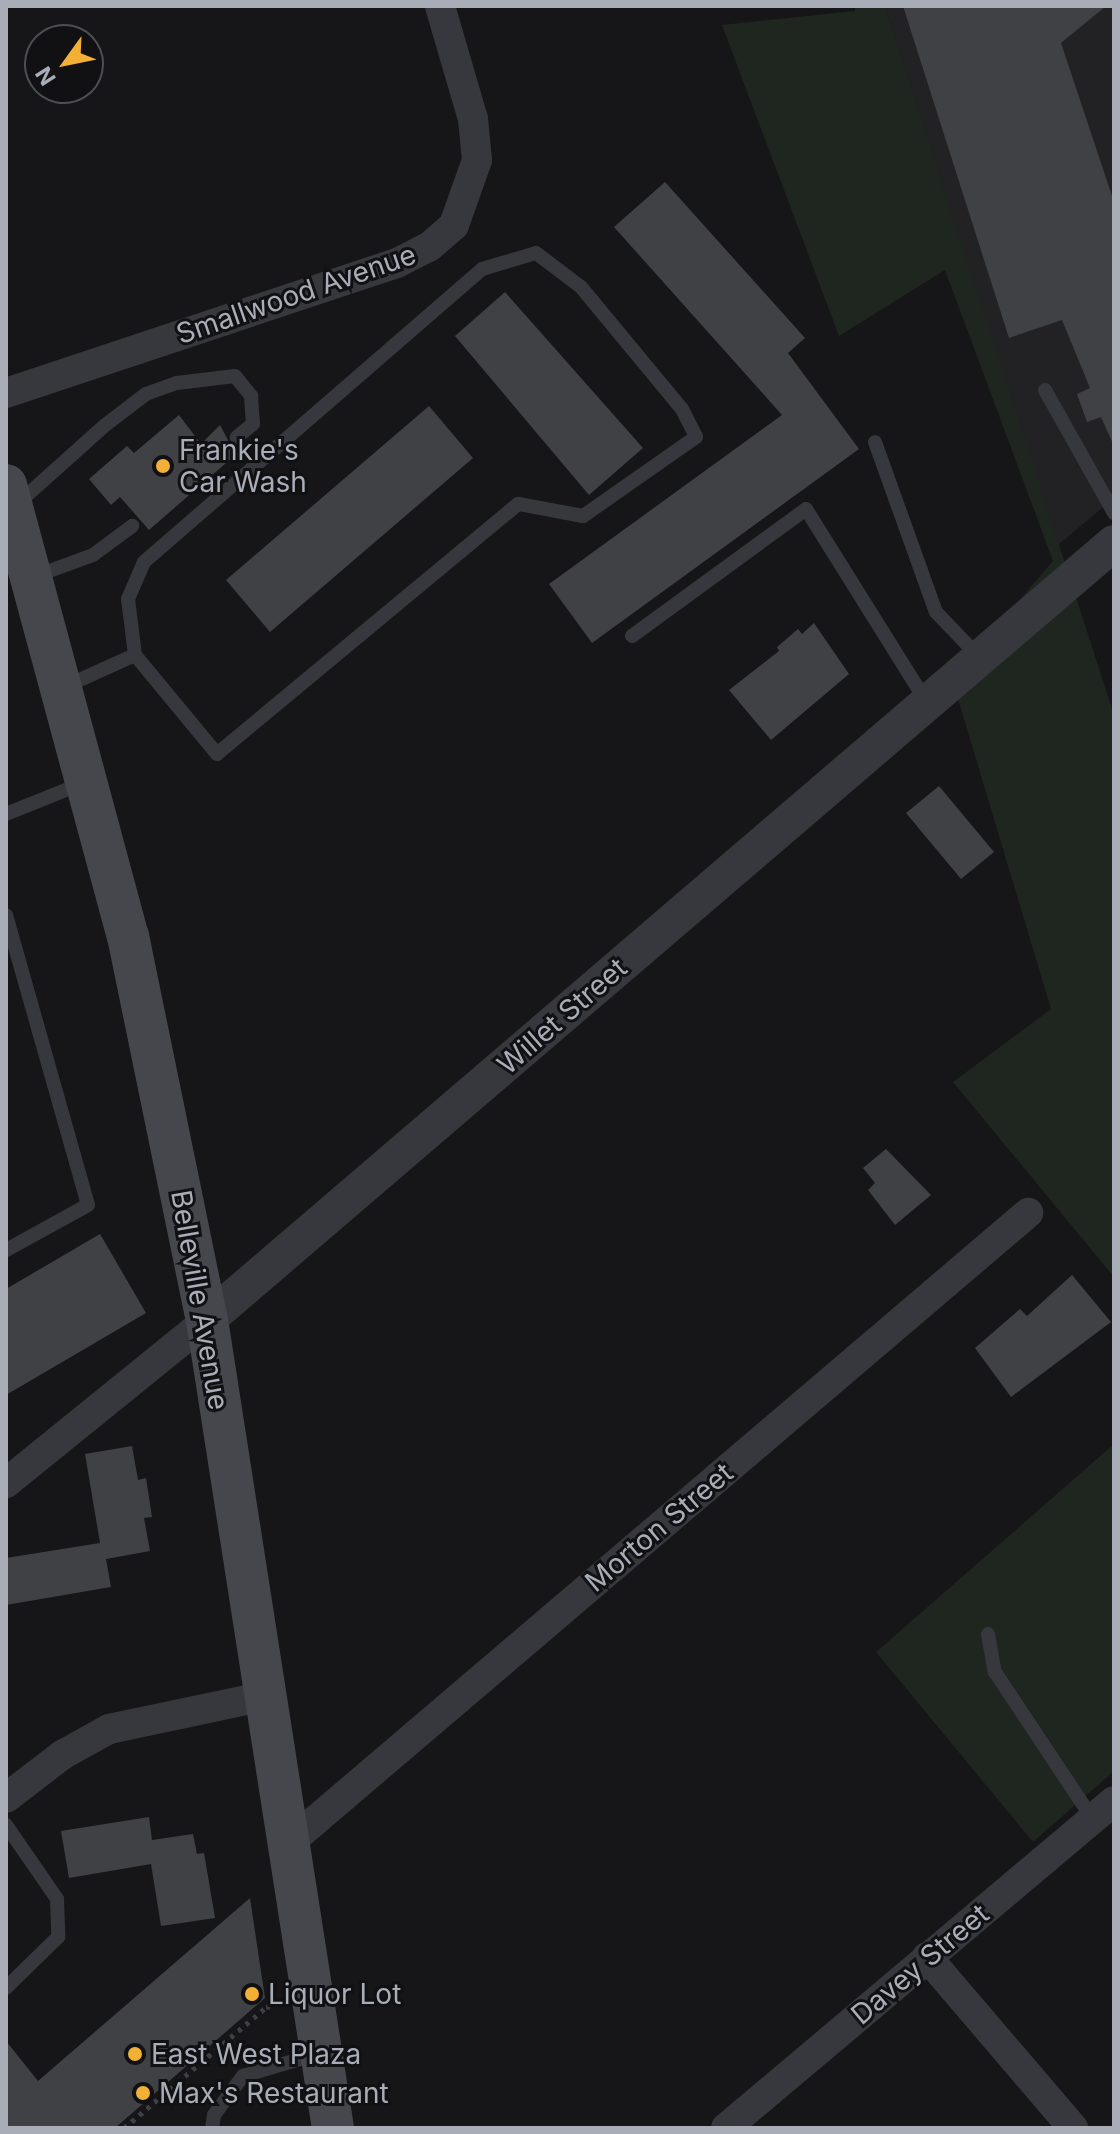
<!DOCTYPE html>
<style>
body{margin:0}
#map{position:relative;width:1120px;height:2134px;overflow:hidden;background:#161618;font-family:Inter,sans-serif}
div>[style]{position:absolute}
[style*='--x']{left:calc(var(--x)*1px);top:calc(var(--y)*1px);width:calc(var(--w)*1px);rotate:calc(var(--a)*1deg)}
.built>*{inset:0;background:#222225}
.green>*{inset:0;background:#1e261f}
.building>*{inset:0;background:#404145}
.path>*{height:5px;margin-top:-2.5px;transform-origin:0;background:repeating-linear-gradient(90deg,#3d3f44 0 4px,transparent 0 10px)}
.service>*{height:14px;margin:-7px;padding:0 7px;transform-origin:7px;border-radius:7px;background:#37383d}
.minor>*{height:30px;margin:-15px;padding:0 15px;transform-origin:15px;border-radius:15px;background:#37383d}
.tertiary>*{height:36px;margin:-18px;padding:0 18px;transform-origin:18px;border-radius:18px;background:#37383d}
.secondary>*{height:42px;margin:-21px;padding:0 21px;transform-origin:21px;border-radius:21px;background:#45474d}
.dots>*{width:22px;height:22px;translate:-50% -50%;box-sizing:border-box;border:4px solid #111113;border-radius:50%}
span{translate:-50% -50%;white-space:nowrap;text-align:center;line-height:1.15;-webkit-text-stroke:6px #111113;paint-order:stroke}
.street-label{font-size:28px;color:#a8adb8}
.poi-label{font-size:28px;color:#a8adb8}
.left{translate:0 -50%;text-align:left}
.frame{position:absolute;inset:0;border:8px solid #a8adb8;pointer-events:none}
.north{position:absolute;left:24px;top:24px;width:80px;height:80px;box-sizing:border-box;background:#111113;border:2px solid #4d4f55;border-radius:50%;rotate:237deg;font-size:22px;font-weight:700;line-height:32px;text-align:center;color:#a8adb8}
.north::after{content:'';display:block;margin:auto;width:28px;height:36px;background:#f2b134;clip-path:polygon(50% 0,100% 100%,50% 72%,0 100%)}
</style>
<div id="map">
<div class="built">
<i style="clip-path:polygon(885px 6px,1114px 6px,1114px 498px,1058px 545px)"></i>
</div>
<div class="green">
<i style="clip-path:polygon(855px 6px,885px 6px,1114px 715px,1114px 1277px,953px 1082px,1051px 1009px,952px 679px,1053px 561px,945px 270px,839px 336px,722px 25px,855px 11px)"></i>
<i style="clip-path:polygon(1114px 1444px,1114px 1771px,1033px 1842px,876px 1652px)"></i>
</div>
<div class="building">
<i style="clip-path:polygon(903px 6px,1106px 6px,1061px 43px,1114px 202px,1114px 446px,1101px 417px,1087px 422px,1077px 394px,1090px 388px,1062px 320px,1009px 338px)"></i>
<i style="clip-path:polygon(665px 182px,805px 338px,788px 353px,859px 449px,592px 643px,549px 584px,782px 415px,614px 227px)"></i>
<i style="clip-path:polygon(505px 292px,643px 448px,589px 495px,455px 336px)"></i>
<i style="clip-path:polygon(429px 406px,473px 458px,270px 632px,226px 580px)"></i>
<i style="clip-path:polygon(179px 415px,201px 444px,220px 425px,230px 444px,241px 450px,149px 530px,120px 497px,111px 505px,89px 479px,127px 446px,134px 453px)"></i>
<i style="clip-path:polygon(814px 623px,849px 674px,771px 740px,729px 690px,779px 651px,777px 647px,798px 629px,802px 634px)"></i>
<i style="clip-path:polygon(939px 786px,994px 852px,961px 879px,906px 813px)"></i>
<i style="clip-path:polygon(886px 1149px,931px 1195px,895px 1225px,868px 1190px,875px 1183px,863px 1168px)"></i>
<i style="clip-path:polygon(100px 1234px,146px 1313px,6px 1395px,6px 1289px)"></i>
<i style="clip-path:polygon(1072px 1275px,1111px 1322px,1011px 1397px,975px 1348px,1020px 1309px,1027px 1316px)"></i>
<i style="clip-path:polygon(132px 1446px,138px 1480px,146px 1478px,152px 1517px,144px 1518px,150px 1551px,106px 1559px,111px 1587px,6px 1605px,6px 1558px,100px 1543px,85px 1454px)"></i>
<i style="clip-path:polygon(149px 1817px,152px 1840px,193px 1834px,197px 1854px,204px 1853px,215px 1918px,161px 1926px,151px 1864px,69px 1878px,61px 1831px)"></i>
<i style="clip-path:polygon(250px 1898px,265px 1998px,115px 2128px,6px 2128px,6px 2041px,38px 2081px)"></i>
</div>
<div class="path">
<i style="--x:124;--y:2128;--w:187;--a:-40.4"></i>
<i style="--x:266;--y:2007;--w:9;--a:-13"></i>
</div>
<div class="service">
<i style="--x:536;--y:253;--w:56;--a:37.1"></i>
<i style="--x:581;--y:287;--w:158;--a:50.4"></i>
<i style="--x:682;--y:409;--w:31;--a:63"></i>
<i style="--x:696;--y:437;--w:138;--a:145"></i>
<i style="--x:583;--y:516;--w:66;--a:-169.5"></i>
<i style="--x:518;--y:504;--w:391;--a:140.3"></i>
<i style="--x:217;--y:754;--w:129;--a:-129.6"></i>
<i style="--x:135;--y:655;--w:56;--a:-97.1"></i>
<i style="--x:128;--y:599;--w:40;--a:-66.6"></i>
<i style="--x:144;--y:562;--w:447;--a:-40.9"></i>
<i style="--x:482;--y:269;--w:56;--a:-16.5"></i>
<i style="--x:1045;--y:390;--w:141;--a:60.7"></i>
<i style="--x:875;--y:442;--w:181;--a:70.3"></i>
<i style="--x:936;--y:612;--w:64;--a:46.3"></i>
<i style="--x:16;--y:505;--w:118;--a:-41.9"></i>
<i style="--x:104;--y:426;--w:53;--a:-37.3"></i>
<i style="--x:146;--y:394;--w:33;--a:-20"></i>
<i style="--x:177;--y:383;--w:58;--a:-6.9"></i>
<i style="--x:235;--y:376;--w:26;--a:51"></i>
<i style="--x:251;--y:396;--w:28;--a:86"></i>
<i style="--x:253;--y:424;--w:21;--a:141"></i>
<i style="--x:33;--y:577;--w:64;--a:-20.1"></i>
<i style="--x:93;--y:555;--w:49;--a:-36.6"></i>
<i style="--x:632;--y:636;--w:215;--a:-36.1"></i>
<i style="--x:806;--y:509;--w:229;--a:58"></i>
<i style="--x:64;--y:687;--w:78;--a:-24.3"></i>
<i style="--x:6;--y:814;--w:83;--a:-21.9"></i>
<i style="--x:6;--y:915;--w:301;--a:74.2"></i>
<i style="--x:88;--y:1205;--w:94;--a:151.2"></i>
<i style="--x:988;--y:1634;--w:39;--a:80"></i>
<i style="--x:995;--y:1672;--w:175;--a:56.4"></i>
<i style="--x:6;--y:1825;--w:90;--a:55.4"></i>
<i style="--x:57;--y:1899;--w:38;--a:88"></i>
<i style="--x:58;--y:1937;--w:73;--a:135.6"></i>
<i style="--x:212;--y:2128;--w:13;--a:-81"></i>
<i style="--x:214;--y:2115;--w:49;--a:-53.4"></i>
<i style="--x:243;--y:2076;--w:77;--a:-16.6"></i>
</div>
<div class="minor">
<i style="--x:6;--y:393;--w:412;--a:-18.4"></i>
<i style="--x:397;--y:263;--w:36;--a:-27"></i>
<i style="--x:429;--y:247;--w:33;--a:-41"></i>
<i style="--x:454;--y:225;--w:69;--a:-70.5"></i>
<i style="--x:477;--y:160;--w:41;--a:-95.6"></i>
<i style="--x:473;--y:119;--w:118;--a:-106.3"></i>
<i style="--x:6;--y:1483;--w:259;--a:-39"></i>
<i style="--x:6;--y:1798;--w:71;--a:-37.5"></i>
<i style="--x:62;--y:1755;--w:54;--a:-29"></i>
<i style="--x:109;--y:1729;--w:160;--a:-11.9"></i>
<i style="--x:290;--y:1842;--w:970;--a:-40.44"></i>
<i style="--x:927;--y:1957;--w:225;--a:49.5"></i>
<i style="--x:726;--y:2128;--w:507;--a:-40.12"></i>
</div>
<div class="tertiary">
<i style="--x:207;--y:1320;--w:1194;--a:-40.59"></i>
</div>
<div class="secondary">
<i style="--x:6;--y:485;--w:467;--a:74.9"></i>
<i style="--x:128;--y:936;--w:392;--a:78.4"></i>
<i style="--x:207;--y:1320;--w:818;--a:81.14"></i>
</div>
<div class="dots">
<i style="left:163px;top:466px;background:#f2b134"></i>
<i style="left:252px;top:1994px;background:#f2b134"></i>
<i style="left:135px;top:2054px;background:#f2b134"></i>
<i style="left:143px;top:2093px;background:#f2b134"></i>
</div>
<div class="street-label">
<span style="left:296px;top:294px;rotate:-19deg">Smallwood Avenue</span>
<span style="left:562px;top:1016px;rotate:-41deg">Willet Street</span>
<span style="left:200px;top:1300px;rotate:80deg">Belleville Avenue</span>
<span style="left:659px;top:1527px;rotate:-40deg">Morton Street</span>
<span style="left:920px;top:1964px;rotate:-40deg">Davey Street</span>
</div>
<div class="poi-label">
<span class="left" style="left:179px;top:466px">Frankie's<br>Car Wash</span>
<span class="left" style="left:268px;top:1994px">Liquor Lot</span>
<span class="left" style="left:151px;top:2054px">East West Plaza</span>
<span class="left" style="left:159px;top:2093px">Max's Restaurant</span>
</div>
<div class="frame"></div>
<div class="north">N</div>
</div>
